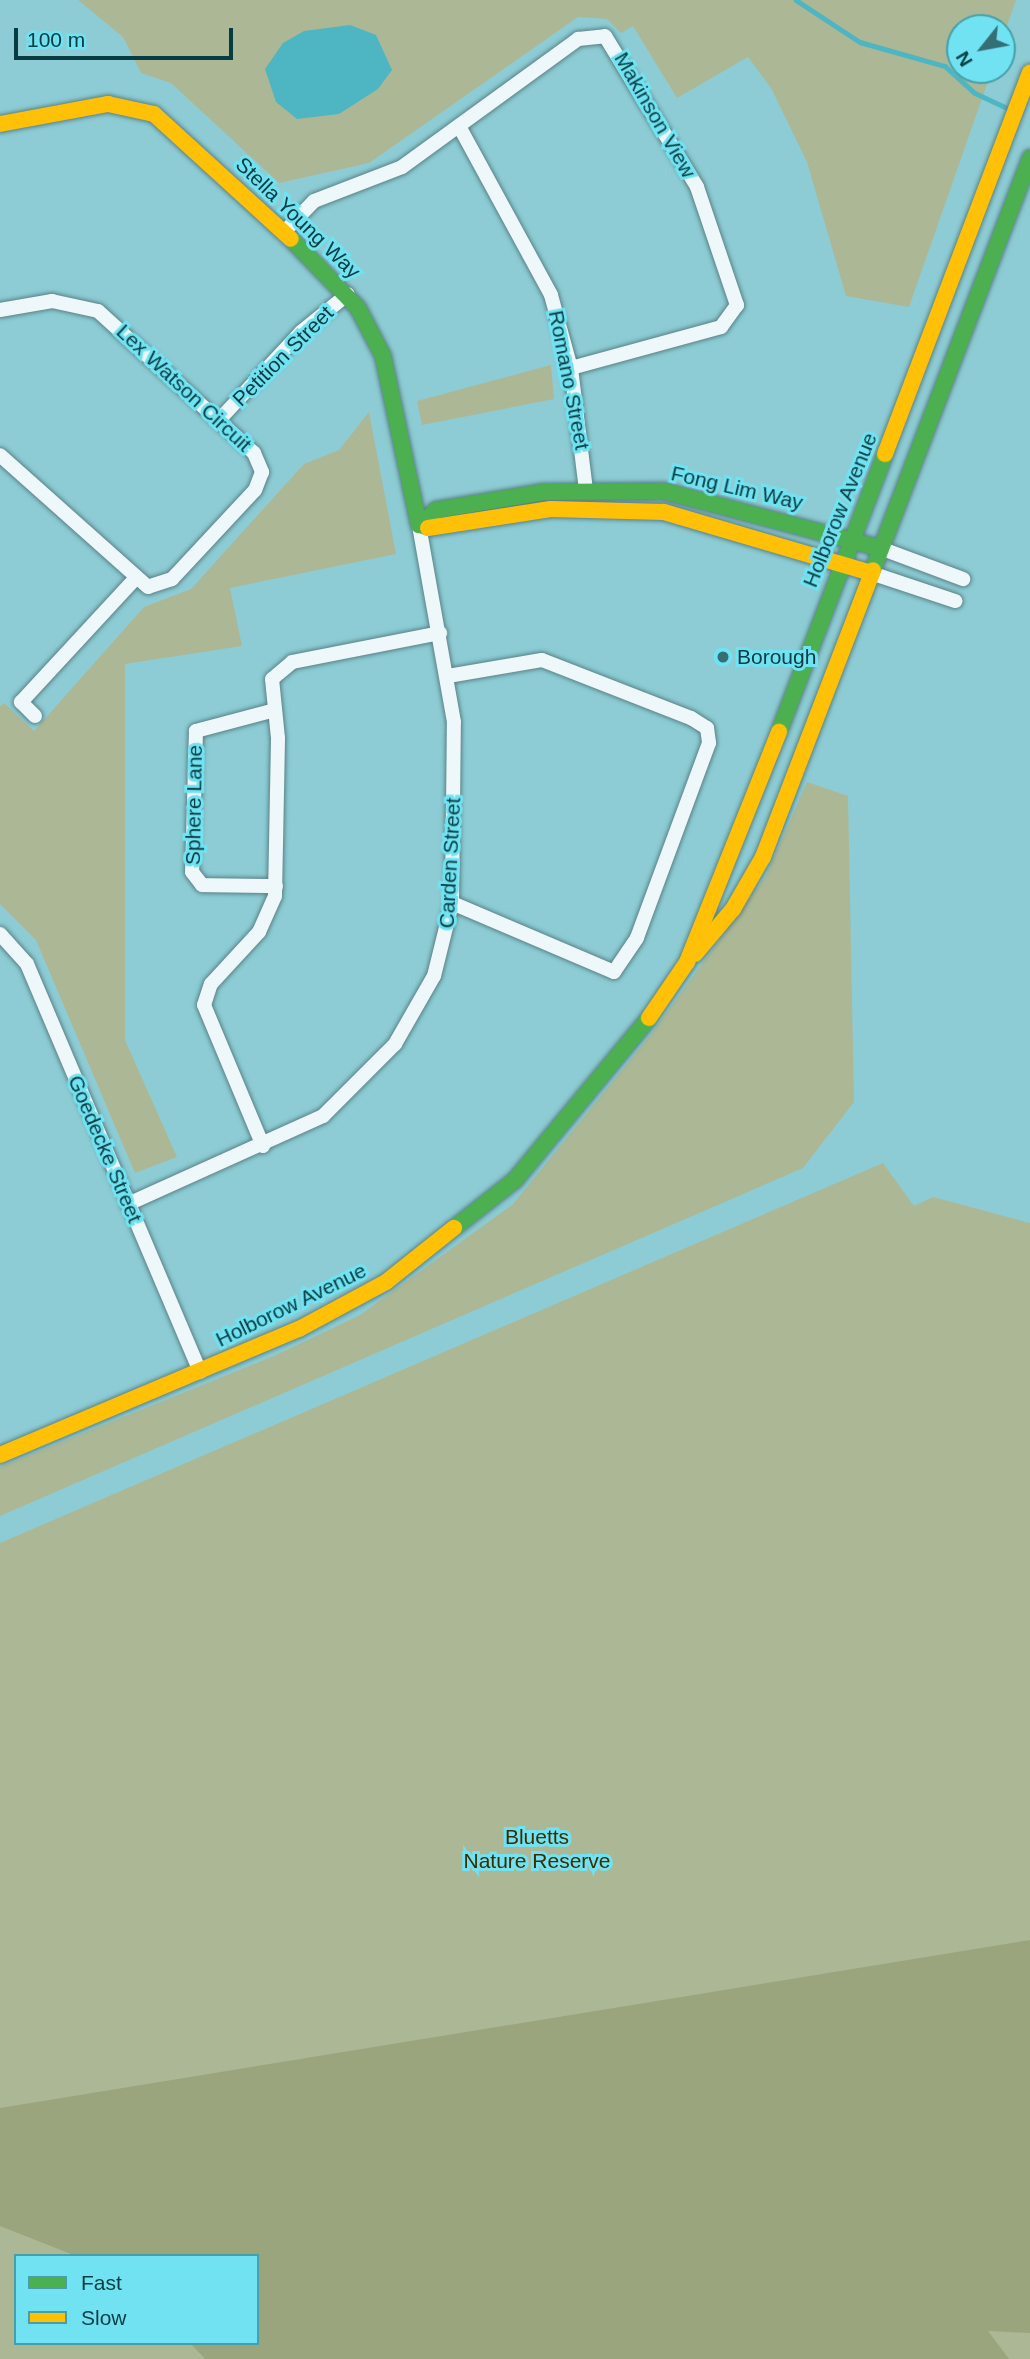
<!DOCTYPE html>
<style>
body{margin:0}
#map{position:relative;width:1030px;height:2359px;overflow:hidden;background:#8dccd4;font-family:Arial,sans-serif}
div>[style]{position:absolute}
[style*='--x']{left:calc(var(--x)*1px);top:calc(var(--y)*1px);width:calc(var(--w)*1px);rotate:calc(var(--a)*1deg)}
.green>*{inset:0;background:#acb895}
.forest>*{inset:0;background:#9aa57d}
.water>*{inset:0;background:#4db6c2}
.stream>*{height:4.5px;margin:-2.25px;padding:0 2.25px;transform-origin:2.25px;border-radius:2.25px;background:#4db6c2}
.roads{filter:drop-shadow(0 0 2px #5a8288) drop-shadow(0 0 2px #5a8288)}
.street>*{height:14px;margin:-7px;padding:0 7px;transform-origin:7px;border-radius:7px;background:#eef7f9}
.fast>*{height:16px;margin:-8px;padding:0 8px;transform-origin:8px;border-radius:8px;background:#4caf50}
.slow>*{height:16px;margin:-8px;padding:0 8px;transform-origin:8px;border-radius:8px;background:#ffc107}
.dots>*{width:19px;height:19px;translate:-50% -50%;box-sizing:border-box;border:4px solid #70e2f1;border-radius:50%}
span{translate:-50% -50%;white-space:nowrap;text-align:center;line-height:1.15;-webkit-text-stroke:6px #70e2f1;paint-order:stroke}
.street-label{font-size:21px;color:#063c42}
.poi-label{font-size:21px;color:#063c42}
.left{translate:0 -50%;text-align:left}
.park-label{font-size:21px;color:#3d2c00}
.legend{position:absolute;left:14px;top:2254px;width:245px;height:91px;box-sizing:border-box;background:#70e2f1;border:2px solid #46a0ab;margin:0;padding:9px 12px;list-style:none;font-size:21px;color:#063c42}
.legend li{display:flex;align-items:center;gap:14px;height:35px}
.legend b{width:35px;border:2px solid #46a0ab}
.north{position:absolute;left:946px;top:14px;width:70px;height:70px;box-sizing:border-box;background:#70e2f1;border:2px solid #46a0ab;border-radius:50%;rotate:239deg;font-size:19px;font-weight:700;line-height:28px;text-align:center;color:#063c42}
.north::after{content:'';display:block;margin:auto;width:24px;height:32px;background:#356e75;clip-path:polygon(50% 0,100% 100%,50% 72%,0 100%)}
.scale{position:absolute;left:14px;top:28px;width:219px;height:32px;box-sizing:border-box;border:4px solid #063c42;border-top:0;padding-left:9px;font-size:21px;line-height:24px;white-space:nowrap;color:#063c42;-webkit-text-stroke:5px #70e2f1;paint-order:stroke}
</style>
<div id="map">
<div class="green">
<i style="clip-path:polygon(78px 0,1016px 0,1002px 40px,1002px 28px,960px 28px,960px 70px,992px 70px,909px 307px,846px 296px,807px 162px,771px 88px,748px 57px,677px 98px,633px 26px,621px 33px,607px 19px,578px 17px,369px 163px,279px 183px,171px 83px,141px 73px,123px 37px)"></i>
<i style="clip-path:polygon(551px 365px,554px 399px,422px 425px,417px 401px)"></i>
<i style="clip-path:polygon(369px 412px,396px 554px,230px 588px,242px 646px,125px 664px,125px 1040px,177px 1157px,135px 1173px,36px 940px,0 904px,0 706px,4px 703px,34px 731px,144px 607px,191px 589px,304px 464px,339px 450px)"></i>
<i style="clip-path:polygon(807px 782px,848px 796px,854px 1102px,803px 1168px,0 1516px,0 1467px,274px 1356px,360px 1315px,513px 1204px,649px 1037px,766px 876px)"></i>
<i style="clip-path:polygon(evenodd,883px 1163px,914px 1206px,933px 1197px,1030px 1223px,1030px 2359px,0 2359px,0 1543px,883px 1163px,16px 2256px,257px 2256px,257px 2343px,16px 2343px,16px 2256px)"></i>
</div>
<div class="forest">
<i style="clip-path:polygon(1030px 1940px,1030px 2333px,988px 2331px,1009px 2359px,205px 2359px,190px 2343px,257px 2343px,257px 2256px,76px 2256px,0 2226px,0 2108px)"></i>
</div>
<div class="water">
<i style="clip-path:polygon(350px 25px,376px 35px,392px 70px,378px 89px,339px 114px,297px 119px,276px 102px,265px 69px,283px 43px,304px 31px)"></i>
</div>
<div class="stream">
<i style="--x:796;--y:0;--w:77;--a:33.3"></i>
<i style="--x:860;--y:42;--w:88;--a:15.8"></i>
<i style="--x:945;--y:66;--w:40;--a:42"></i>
<i style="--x:975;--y:93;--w:38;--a:25"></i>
</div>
<div class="roads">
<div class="street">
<i style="--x:459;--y:126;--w:192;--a:61.4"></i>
<i style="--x:551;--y:295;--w:76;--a:74.7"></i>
<i style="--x:571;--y:368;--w:123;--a:83"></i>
<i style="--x:284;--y:232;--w:43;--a:-45.9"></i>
<i style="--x:314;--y:201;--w:94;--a:-21.1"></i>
<i style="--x:402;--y:167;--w:218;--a:-36"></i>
<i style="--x:578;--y:39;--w:27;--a:-6"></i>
<i style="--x:605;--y:36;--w:177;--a:58.6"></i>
<i style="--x:697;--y:187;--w:125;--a:71.3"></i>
<i style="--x:737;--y:305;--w:27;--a:126"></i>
<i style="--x:721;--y:327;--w:156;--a:164.7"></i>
<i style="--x:0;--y:310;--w:53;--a:-9.8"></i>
<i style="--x:52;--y:301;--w:47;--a:12.3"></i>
<i style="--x:98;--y:311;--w:211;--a:42.3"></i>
<i style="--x:254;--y:453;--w:21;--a:67"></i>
<i style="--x:262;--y:472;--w:19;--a:111"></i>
<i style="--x:255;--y:490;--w:122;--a:133"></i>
<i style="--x:172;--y:579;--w:25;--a:162"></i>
<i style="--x:148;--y:587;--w:198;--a:-138.3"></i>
<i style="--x:219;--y:420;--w:120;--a:-47"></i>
<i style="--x:301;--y:332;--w:60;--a:-39"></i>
<i style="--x:880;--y:548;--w:89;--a:20.5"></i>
<i style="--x:871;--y:573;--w:89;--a:18.4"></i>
<i style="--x:448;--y:676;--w:95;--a:-9.7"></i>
<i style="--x:542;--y:660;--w:160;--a:21.3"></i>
<i style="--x:691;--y:718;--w:19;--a:32"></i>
<i style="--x:707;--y:728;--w:15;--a:82"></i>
<i style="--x:709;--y:743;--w:208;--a:110.3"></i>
<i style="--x:637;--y:938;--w:41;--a:124.1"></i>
<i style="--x:614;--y:972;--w:176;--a:-156.9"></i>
<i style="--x:275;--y:710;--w:82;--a:165.1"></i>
<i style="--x:196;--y:731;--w:141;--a:91.6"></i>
<i style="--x:192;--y:872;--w:16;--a:52"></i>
<i style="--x:202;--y:885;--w:74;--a:0.8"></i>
<i style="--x:35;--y:716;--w:20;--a:-135"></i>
<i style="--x:21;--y:702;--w:166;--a:-47.2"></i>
<i style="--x:0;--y:934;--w:40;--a:48"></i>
<i style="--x:27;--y:964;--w:443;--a:67"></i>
<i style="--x:263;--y:1146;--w:153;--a:-112.7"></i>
<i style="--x:204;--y:1005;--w:22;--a:-72"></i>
<i style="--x:211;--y:984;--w:71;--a:-47.3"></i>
<i style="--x:259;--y:932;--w:39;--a:-66"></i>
<i style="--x:275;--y:896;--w:158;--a:-88.9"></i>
<i style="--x:278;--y:738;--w:59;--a:-95.8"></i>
<i style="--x:272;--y:679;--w:26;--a:-40"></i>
<i style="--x:292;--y:662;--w:151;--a:-11.1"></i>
<i style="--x:128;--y:1204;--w:214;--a:-24.3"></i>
<i style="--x:323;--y:1116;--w:102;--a:-45"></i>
<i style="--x:395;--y:1044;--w:78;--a:-60.2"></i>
<i style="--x:434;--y:976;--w:75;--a:-76.1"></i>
<i style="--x:452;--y:903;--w:181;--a:-89.4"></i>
<i style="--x:454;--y:722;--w:200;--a:-100.1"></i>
</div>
<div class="fast">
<i style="--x:291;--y:239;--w:96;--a:45.8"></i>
<i style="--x:358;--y:308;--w:54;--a:62.5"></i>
<i style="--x:383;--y:356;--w:173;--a:78"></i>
<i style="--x:428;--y:528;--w:8;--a:-157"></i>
<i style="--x:421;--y:525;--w:21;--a:-45"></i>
<i style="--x:436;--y:510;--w:109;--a:-9.5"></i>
<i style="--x:544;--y:492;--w:120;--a:-0.5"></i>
<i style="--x:664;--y:491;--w:223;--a:14.8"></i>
<i style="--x:873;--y:570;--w:441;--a:-69.1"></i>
<i style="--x:779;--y:732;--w:298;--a:-69.1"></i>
<i style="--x:454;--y:1228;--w:78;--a:-38.2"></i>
<i style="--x:515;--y:1180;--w:210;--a:-50.4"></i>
</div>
<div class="slow">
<i style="--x:0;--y:124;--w:110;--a:-10.5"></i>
<i style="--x:108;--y:104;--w:47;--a:12.3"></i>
<i style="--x:154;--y:114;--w:185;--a:42.4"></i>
<i style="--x:885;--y:454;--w:408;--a:-69.2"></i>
<i style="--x:428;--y:528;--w:124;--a:-8.8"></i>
<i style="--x:551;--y:509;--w:113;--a:1.5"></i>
<i style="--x:664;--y:512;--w:216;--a:16.4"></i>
<i style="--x:695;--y:954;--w:59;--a:-49.8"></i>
<i style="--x:733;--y:909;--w:60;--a:-60"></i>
<i style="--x:763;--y:857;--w:307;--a:-69"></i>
<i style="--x:649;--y:1018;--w:68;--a:-55.8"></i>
<i style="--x:687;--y:962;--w:248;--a:-68.2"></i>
<i style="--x:0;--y:1455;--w:324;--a:-22.9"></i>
<i style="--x:299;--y:1329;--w:99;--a:-28.4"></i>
<i style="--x:386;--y:1282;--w:87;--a:-38.5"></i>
</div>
</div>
<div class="dots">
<i style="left:723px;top:657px;background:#356e75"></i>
</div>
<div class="street-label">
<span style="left:655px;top:115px;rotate:60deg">Makinson View</span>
<span style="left:298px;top:218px;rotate:44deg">Stella Young Way</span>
<span style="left:283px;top:356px;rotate:-45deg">Petition Street</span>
<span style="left:569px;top:380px;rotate:79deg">Romano Street</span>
<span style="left:184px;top:388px;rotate:43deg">Lex Watson Circuit</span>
<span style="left:737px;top:488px;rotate:13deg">Fong Lim Way</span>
<span style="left:840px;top:510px;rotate:-68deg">Holborow Avenue</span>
<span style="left:194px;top:805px;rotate:-89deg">Sphere Lane</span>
<span style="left:450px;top:863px;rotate:-87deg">Carden Street</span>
<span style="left:105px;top:1149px;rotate:67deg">Goedecke Street</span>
<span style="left:291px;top:1305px;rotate:-26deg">Holborow Avenue</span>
</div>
<div class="poi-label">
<span class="left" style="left:737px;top:657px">Borough</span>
</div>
<div class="park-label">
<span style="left:537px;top:1849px">Bluetts<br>Nature Reserve</span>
</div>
<ul class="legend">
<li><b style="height:9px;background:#4caf50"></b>Fast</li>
<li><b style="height:9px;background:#ffc107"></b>Slow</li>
</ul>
<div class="north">N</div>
<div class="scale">100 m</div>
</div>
